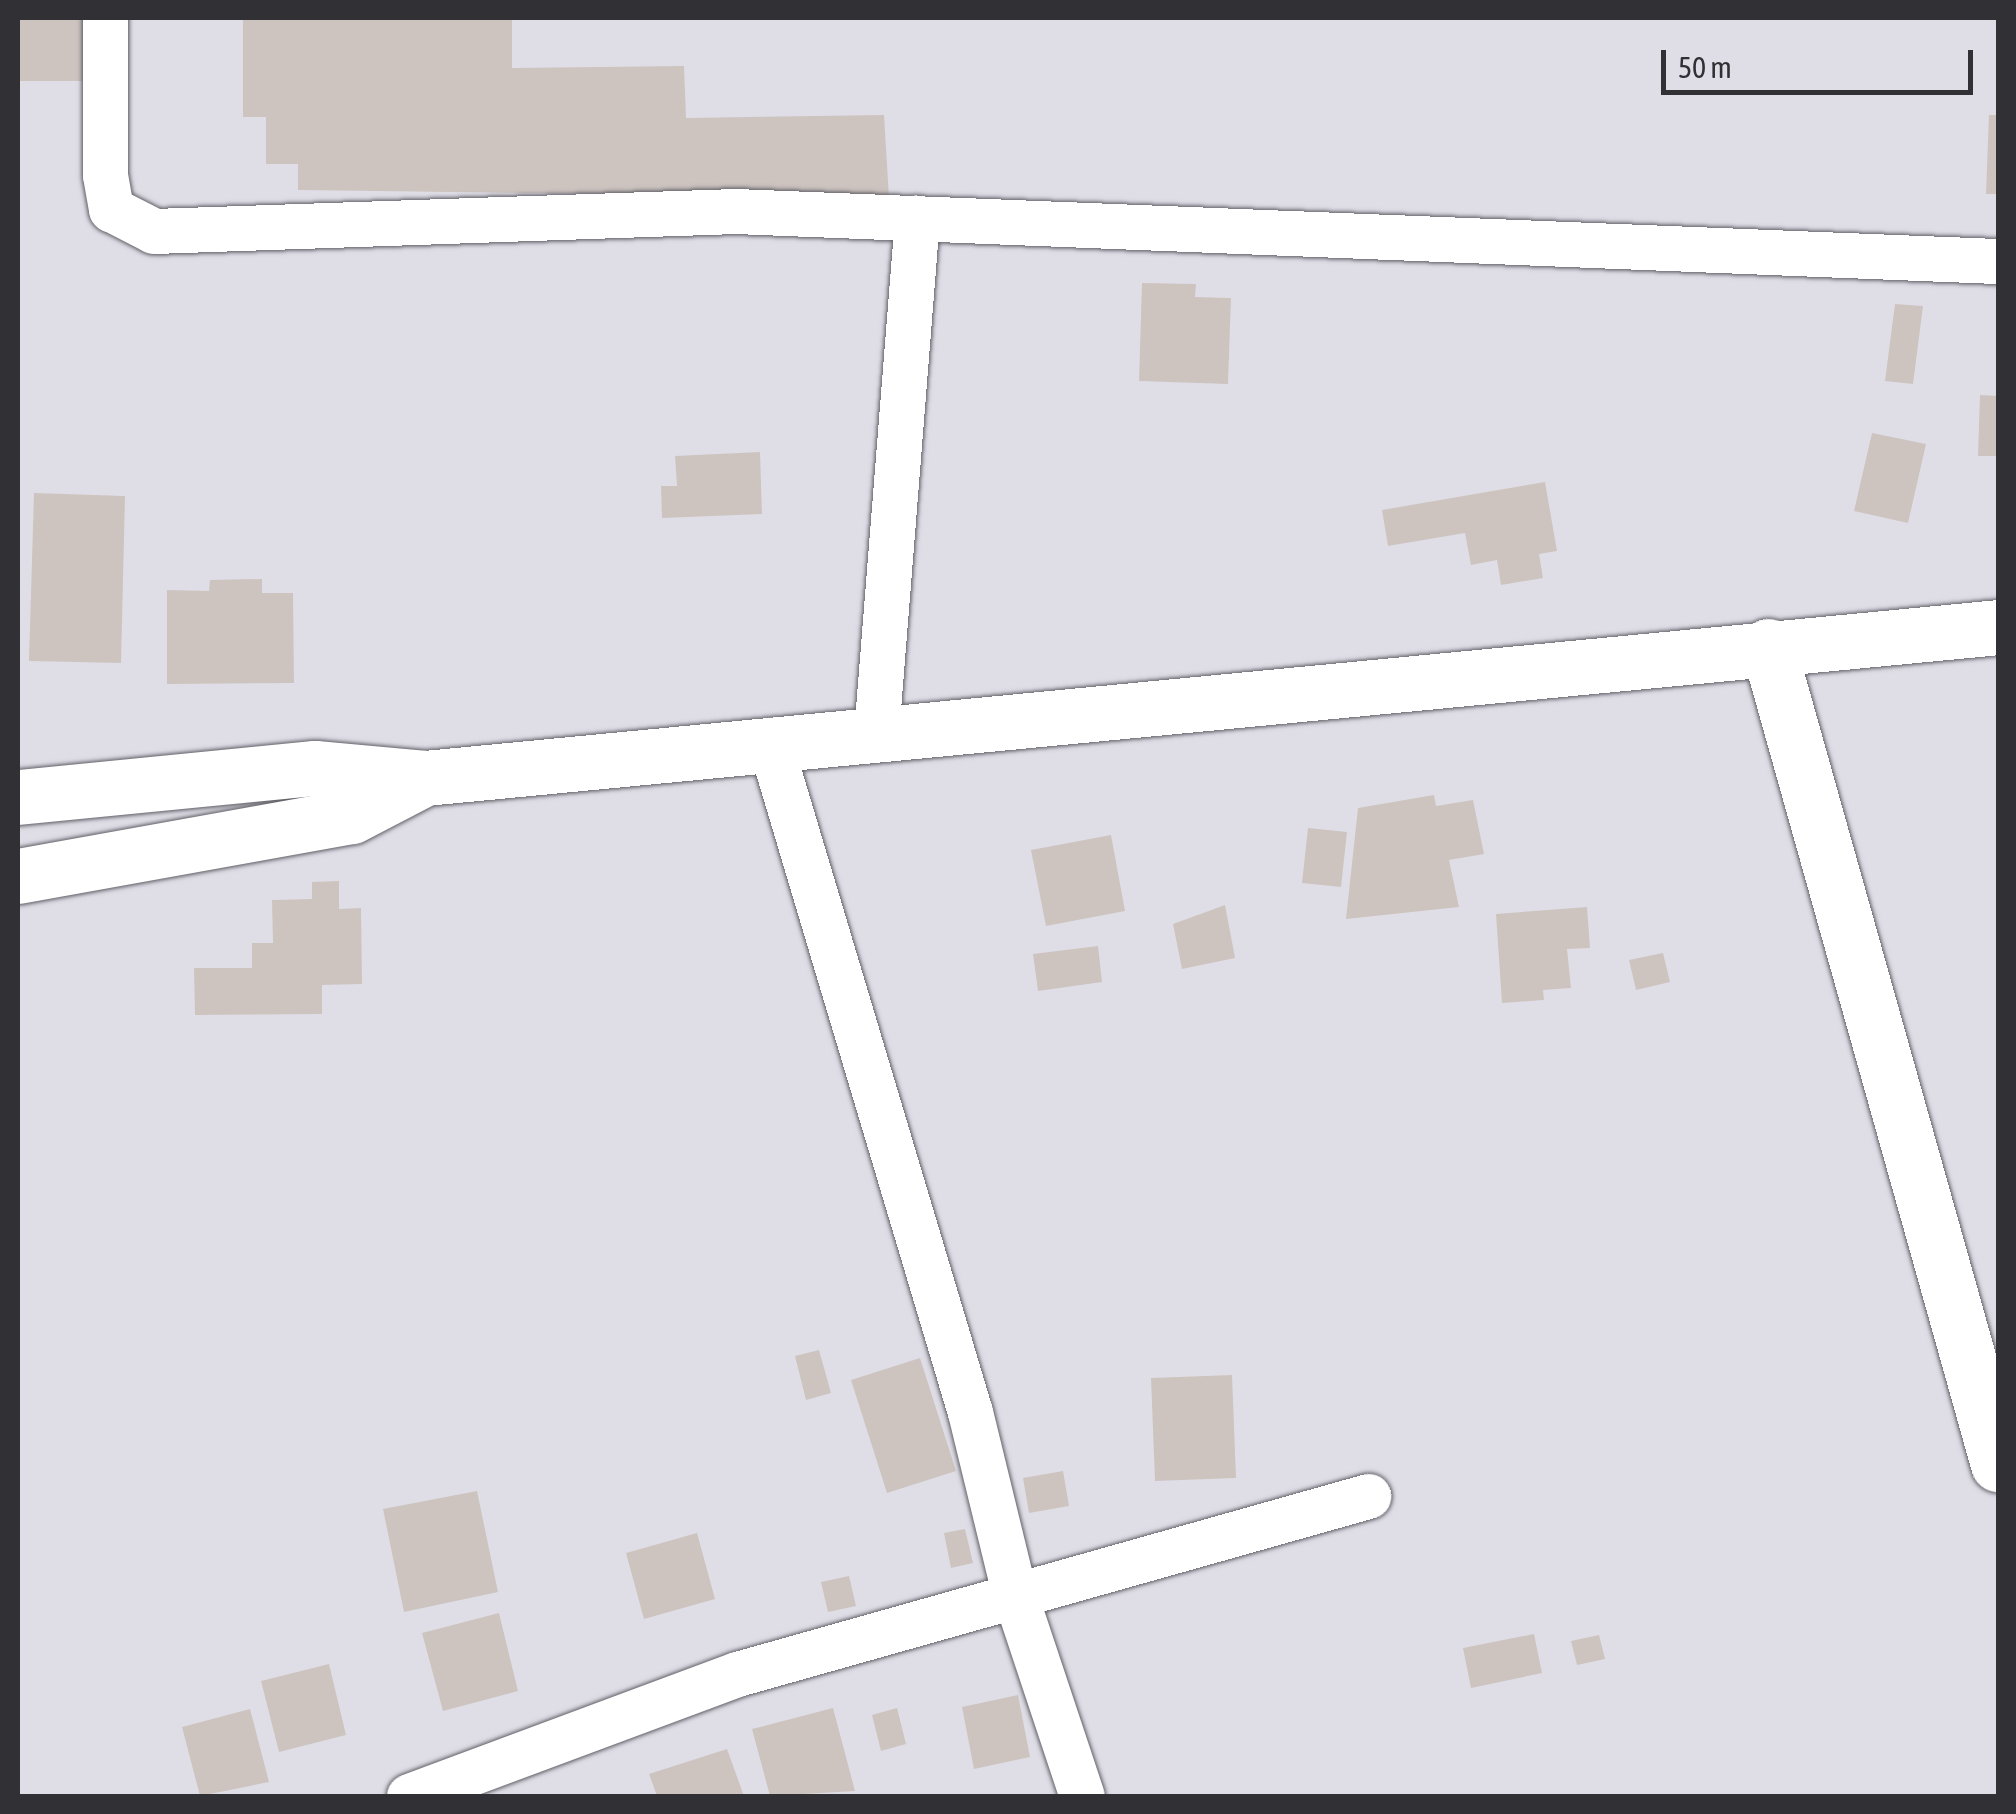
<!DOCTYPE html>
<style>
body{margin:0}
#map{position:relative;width:2016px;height:1814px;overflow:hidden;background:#dfdee7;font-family:"Asap Condensed",sans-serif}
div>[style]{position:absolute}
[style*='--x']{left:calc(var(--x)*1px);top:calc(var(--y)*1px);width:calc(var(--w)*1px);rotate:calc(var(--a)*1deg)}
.building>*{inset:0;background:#cdc4c0}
.roads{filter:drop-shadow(0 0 2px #616067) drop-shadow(0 0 2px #616067)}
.street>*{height:45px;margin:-22.5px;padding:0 22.5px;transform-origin:22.5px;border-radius:22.5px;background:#fff}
.secondary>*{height:55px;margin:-27.5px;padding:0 27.5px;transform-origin:27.5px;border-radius:27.5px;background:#fff}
span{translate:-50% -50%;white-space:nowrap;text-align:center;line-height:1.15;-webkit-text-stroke:10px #dfdee7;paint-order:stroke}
.frame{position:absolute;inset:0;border:20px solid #313034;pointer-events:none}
.scale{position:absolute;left:1661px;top:50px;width:312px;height:45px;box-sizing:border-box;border:5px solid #313034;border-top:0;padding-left:12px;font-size:30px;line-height:35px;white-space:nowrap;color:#313034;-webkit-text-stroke:8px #dfdee7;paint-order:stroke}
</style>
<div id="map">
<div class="building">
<i style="clip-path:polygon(18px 18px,89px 19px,89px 81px,18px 81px)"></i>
<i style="clip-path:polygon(243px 18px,512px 18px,512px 68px,684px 66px,686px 118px,884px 115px,889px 198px,298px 190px,298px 164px,266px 164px,266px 117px,243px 117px)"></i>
<i style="clip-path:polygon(1989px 115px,1998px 115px,1998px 194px,1986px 194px)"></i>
<i style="clip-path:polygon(1142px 283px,1196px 284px,1195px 297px,1231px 298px,1228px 384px,1139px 381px)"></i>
<i style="clip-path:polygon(1895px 304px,1923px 306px,1913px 384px,1885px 381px)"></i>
<i style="clip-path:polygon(1980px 395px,1998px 396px,1998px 456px,1978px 456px)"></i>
<i style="clip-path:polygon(1872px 433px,1926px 444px,1908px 523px,1854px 511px)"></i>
<i style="clip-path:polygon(760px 452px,762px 514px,662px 518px,661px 486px,677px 486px,675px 456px)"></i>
<i style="clip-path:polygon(1545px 482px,1557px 551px,1539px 554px,1543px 578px,1501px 585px,1497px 560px,1471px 565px,1465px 533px,1388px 546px,1382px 510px)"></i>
<i style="clip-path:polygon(34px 493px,125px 496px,121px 663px,29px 661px)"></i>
<i style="clip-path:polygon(262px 579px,262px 593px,293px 593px,294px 683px,167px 684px,167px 590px,209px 591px,210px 580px)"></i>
<i style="clip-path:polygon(1434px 795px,1436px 806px,1473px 800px,1484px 854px,1449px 860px,1459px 907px,1346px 919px,1358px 808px)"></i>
<i style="clip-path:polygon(1308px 828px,1347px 832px,1341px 887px,1302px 883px)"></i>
<i style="clip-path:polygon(1111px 835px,1125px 911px,1046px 926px,1031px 850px)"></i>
<i style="clip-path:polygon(339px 881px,339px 909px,361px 908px,362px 984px,322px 985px,322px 1014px,195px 1015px,194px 968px,252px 968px,252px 943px,273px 943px,272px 900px,312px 899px,312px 882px)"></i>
<i style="clip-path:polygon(1225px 905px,1235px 958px,1182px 969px,1173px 924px)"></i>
<i style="clip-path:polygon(1587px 907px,1590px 948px,1567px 949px,1571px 988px,1543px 990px,1544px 1000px,1502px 1003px,1496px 914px)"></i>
<i style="clip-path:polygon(1098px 946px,1102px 982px,1038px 991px,1033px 954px)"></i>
<i style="clip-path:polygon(1663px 953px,1670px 982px,1636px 990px,1629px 960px)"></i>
<i style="clip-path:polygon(819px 1350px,831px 1393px,806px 1400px,795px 1356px)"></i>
<i style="clip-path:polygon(920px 1358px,956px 1471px,887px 1493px,851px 1380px)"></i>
<i style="clip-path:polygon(1232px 1375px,1236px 1478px,1155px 1481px,1151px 1378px)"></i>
<i style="clip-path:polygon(1063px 1471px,1069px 1506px,1029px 1513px,1023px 1478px)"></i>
<i style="clip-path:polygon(477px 1491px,498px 1592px,404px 1612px,383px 1509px)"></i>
<i style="clip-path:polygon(965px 1529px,973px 1563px,951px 1568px,944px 1533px)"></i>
<i style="clip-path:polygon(697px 1533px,715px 1599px,644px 1619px,626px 1553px)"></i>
<i style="clip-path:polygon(849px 1576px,856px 1606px,828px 1612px,821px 1582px)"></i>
<i style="clip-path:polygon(499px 1613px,518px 1691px,443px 1711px,422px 1633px)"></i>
<i style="clip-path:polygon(1534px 1634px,1542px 1673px,1471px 1688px,1463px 1648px)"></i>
<i style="clip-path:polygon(1599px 1635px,1605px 1659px,1577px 1665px,1571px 1641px)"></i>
<i style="clip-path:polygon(329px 1664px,346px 1735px,279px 1752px,261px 1681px)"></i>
<i style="clip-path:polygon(1018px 1695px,1030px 1757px,974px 1769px,962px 1707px)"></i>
<i style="clip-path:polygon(833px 1708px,855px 1791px,770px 1796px,752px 1729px)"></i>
<i style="clip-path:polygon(897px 1708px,906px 1744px,881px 1751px,872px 1715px)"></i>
<i style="clip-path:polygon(250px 1709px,269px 1782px,200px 1796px,182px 1727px)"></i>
<i style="clip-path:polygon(727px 1749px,744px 1796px,657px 1796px,649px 1774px)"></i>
</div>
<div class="roads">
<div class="street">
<i style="--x:105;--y:18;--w:157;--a:90"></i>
<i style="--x:105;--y:175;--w:35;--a:80"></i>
<i style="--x:111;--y:209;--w:48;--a:27.1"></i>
<i style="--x:154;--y:231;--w:581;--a:-1.97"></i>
<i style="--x:735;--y:211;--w:1264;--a:2.27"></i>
<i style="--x:876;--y:734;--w:518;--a:-85.46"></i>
<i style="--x:769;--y:740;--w:701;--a:73.35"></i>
<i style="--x:970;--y:1412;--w:185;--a:76.3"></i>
<i style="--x:1014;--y:1592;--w:215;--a:71.6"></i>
<i style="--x:409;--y:1796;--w:350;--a:-20.4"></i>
<i style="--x:737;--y:1674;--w:656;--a:-15.75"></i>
</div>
<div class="secondary">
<i style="--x:1768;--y:646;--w:850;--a:74.3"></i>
<i style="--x:18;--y:797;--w:298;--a:-5.6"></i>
<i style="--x:315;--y:768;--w:110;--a:5.2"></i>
<i style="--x:425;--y:778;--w:1580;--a:-5.48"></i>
<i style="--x:18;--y:876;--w:339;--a:-10.2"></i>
<i style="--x:352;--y:816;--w:82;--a:-27.5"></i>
</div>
</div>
<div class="frame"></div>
<div class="scale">50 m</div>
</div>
